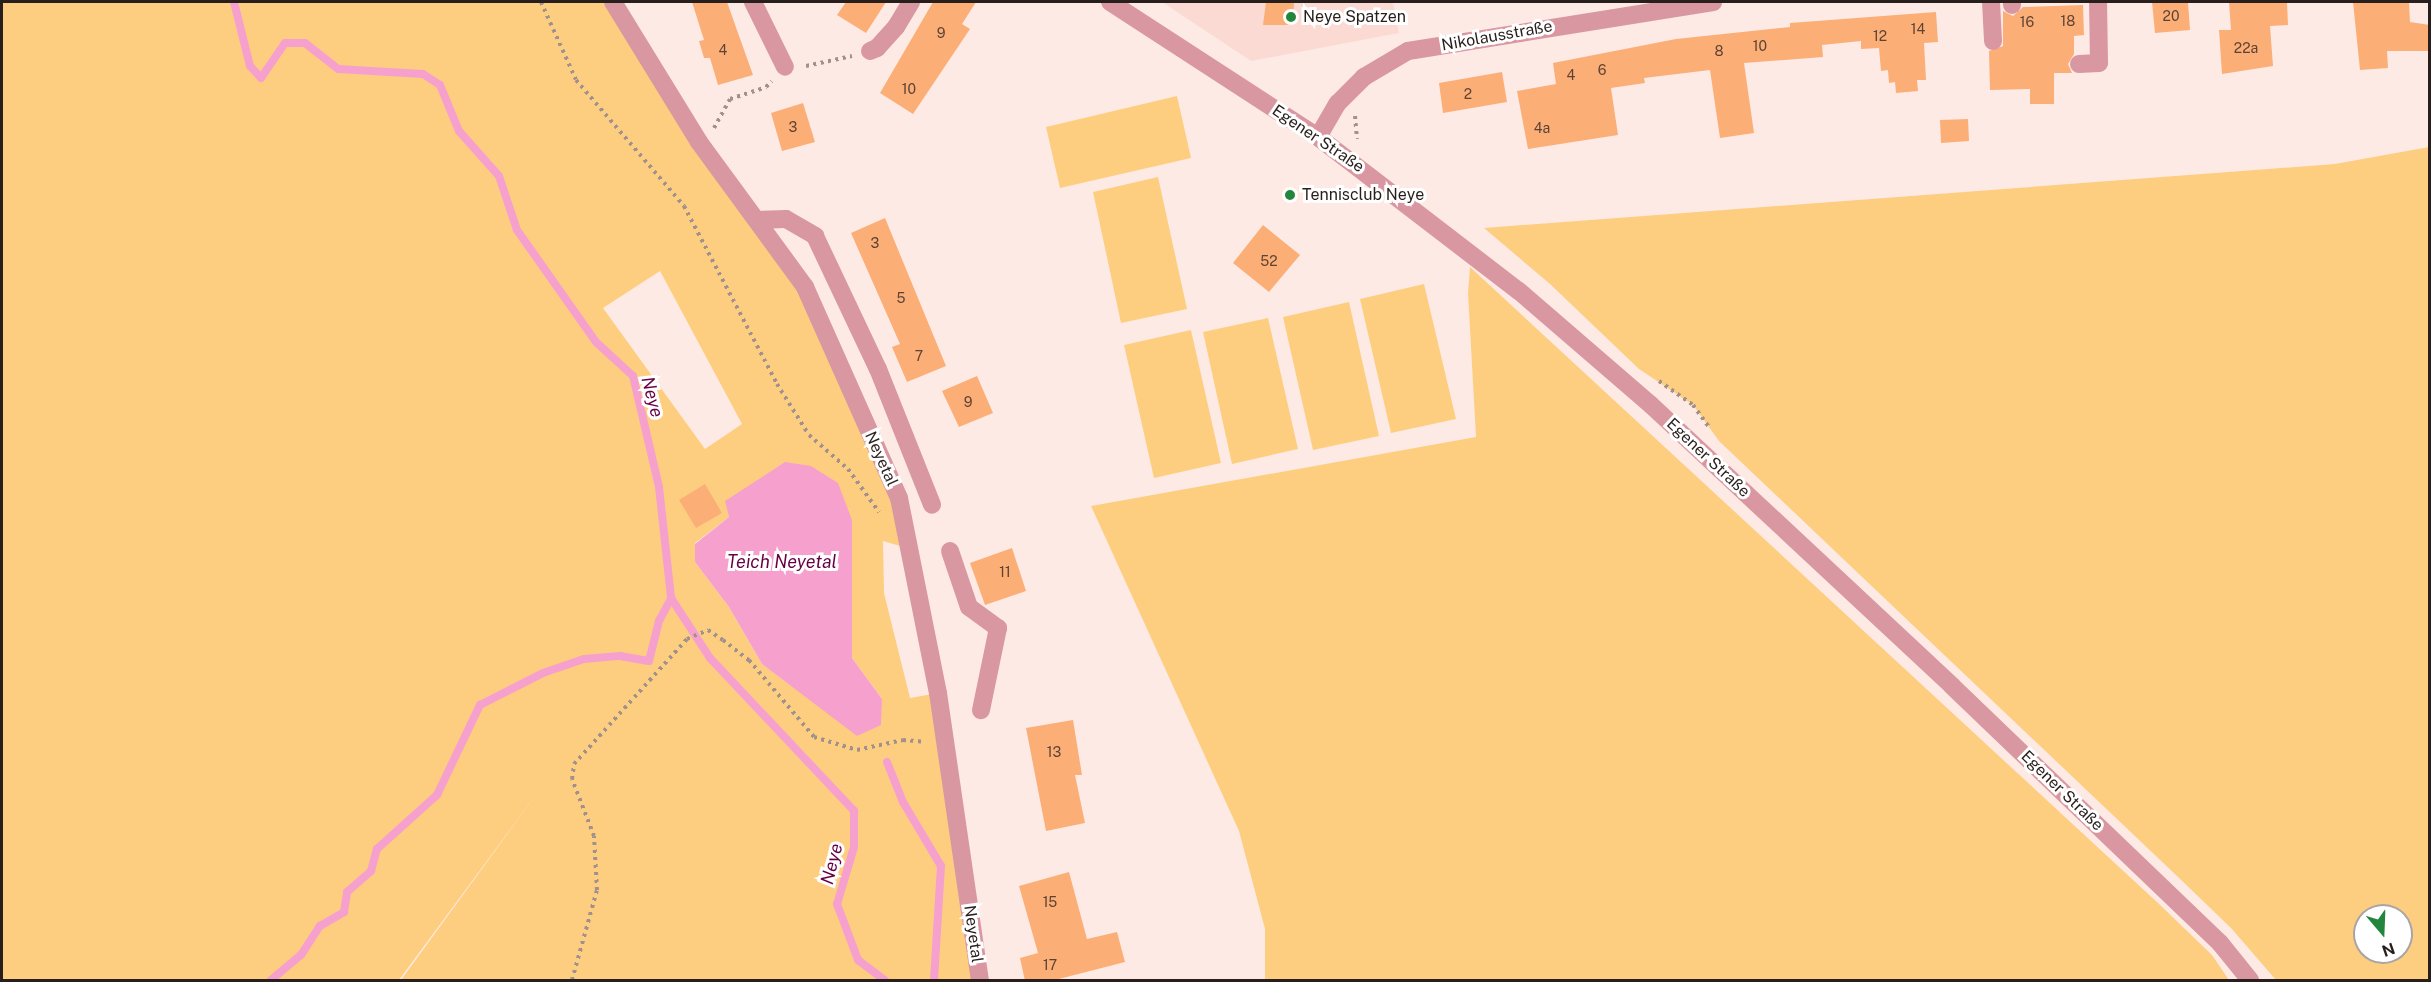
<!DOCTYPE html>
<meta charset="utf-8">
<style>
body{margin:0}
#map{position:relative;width:2431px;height:982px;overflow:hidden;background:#feeae5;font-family:"Public Sans",sans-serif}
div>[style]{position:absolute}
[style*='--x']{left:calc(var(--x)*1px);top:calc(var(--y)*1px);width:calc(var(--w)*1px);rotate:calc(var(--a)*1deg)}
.built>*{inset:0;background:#fbdad3}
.green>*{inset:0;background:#fece80}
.water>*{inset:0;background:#f6a0ce}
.stream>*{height:8px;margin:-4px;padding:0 4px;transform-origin:4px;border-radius:4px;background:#f6a0ce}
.building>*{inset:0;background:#fcae77}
.path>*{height:4px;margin-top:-2px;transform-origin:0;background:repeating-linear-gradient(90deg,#a0918d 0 3px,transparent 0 7.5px)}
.minor>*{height:18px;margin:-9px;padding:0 9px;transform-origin:9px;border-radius:9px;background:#d998a1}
.dots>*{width:16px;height:16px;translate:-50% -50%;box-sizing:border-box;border:3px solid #fff;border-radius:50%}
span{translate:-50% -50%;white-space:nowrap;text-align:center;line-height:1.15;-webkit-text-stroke:6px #fff;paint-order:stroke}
.number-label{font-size:14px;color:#5d4334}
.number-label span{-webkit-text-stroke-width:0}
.poi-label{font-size:16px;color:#281f1d}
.left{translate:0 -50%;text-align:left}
.street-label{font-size:16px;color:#281f1d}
.water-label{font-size:18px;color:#680046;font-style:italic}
.frame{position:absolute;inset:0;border:3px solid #281f1d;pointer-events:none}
.north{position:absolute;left:2353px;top:904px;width:60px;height:60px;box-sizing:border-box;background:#fff;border:2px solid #a9a5a5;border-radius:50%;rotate:161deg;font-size:16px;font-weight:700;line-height:24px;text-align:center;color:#281f1d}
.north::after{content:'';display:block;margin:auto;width:21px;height:27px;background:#22873c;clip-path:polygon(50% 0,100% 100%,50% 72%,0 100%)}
</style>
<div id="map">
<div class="built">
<i style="clip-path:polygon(1162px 2px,1393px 2px,1399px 33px,1251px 61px)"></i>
</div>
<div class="green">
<i style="clip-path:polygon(evenodd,2px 2px,613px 2px,805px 287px,899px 498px,907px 548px,883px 541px,884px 593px,910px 698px,938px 693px,980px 980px,401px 980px,543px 785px,399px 980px,2px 980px,2px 2px,660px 271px,742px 424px,705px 449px,603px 308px,660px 271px,2px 2px,729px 517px,852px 520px,852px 658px,882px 699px,797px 690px,762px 664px,729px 607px,695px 562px,695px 543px,729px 517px)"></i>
<i style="clip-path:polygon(1177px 96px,1191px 158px,1060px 188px,1046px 127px)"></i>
<i style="clip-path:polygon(evenodd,2429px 147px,2429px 980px,2276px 980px,2231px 928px,2177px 876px,1719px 441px,1693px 405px,1639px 369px,1550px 284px,1484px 228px,2335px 164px,2429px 147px,2365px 916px,2401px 916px,2401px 952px,2365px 952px,2365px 916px)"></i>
<i style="clip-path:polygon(1158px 177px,1187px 309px,1121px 323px,1093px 192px)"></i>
<i style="clip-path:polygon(1470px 267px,2158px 903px,2212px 955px,2229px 980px,1265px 980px,1265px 929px,1239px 831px,1091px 506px,1476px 437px,1468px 293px)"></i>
<i style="clip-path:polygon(1424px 284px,1456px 419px,1391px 433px,1360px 299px)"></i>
<i style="clip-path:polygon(1349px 302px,1379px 436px,1313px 450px,1283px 317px)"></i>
<i style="clip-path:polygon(1268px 318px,1298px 449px,1232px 464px,1203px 332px)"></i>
<i style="clip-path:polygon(1191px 330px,1221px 463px,1154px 478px,1124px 345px)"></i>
</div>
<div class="water">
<i style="clip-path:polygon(785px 462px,811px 466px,838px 483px,852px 520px,852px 658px,882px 699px,881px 725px,857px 736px,762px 664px,729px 607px,695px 562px,695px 544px,729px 517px,725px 501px)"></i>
</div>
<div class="stream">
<i style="--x:234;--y:2;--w:66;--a:76"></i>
<i style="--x:250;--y:66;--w:16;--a:47"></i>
<i style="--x:261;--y:78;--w:42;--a:-55.6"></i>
<i style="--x:285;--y:43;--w:20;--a:0"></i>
<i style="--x:305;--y:43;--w:42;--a:38.2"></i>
<i style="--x:338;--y:69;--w:85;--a:3.4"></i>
<i style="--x:423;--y:74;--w:20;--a:33"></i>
<i style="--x:440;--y:85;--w:50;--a:67.6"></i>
<i style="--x:459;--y:131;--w:60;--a:48.4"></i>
<i style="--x:499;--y:176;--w:57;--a:71.6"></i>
<i style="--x:517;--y:230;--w:137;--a:54.8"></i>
<i style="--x:596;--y:342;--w:50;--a:42.6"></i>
<i style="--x:633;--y:376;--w:114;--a:76.8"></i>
<i style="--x:659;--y:487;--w:112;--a:83.8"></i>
<i style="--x:671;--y:598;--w:72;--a:57"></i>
<i style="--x:710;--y:658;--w:210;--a:46.7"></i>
<i style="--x:854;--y:811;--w:36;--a:90"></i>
<i style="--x:854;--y:847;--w:59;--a:106.6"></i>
<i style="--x:837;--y:904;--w:60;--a:69.4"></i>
<i style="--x:858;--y:960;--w:34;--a:37"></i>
<i style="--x:887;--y:762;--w:43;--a:68.2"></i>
<i style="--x:903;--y:802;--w:74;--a:59.3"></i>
<i style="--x:941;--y:866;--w:114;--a:93.5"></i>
<i style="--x:271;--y:980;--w:39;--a:-40"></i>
<i style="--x:301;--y:955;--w:35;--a:-57"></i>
<i style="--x:320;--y:926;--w:28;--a:-30"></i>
<i style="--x:344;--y:912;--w:20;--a:-81"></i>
<i style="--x:347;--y:892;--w:32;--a:-41"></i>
<i style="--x:371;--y:871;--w:23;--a:-75"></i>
<i style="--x:377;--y:849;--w:81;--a:-42"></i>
<i style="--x:437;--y:795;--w:100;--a:-64.5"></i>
<i style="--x:480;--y:705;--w:71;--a:-26.9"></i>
<i style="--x:543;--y:673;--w:43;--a:-18.9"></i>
<i style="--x:584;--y:659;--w:36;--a:-5"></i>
<i style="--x:620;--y:656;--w:29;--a:10"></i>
<i style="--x:649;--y:661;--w:41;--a:-76"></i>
<i style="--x:659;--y:621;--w:26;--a:-62"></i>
</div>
<div class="building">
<i style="clip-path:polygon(692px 2px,727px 2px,753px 75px,718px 85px,710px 58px,704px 58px,699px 41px,704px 40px)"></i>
<i style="clip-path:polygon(846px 2px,886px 2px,866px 33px,837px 15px)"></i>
<i style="clip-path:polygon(933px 2px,976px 2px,962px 24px,970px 29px,913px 114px,880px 93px)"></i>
<i style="clip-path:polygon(1266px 2px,1294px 2px,1293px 25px,1263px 25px)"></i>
<i style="clip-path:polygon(2152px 2px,2188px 2px,2190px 30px,2155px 33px)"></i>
<i style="clip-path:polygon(2229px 2px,2287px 2px,2288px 25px,2270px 26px,2273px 66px,2222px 74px,2219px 30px,2231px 30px)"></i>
<i style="clip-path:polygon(2353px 2px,2409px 2px,2410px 22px,2430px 25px,2430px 51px,2387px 51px,2388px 68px,2360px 70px)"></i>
<i style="clip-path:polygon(2083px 5px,2084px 35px,2074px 36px,2074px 54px,2068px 64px,2072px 73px,2054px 73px,2054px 104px,2030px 104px,2030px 89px,1990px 90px,1989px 51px,2003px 46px,2003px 11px,2013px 16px,2023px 7px)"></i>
<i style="clip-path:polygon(1936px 12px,1938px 42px,1924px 43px,1926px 80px,1917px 80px,1918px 91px,1896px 93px,1895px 82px,1889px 83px,1888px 70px,1881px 71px,1879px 48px,1861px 49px,1861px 41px,1822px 45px,1823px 57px,1744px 63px,1754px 133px,1720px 138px,1710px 70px,1644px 78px,1645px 83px,1611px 88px,1618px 135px,1528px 149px,1517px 91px,1556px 84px,1553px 63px,1676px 39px,1790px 27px,1790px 23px)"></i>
<i style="clip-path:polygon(1502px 72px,1507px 102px,1443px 113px,1439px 83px)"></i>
<i style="clip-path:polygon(803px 103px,815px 142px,782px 151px,771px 113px)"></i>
<i style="clip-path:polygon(1968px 119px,1969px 141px,1941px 143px,1940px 120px)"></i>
<i style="clip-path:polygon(885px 218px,946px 366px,907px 382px,892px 347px,900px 344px,851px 233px)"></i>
<i style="clip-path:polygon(1263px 225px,1300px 255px,1269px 292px,1233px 263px)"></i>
<i style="clip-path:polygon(977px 376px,993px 413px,959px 427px,942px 391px)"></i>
<i style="clip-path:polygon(705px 484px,722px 513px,696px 528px,679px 500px)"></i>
<i style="clip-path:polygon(1012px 548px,1026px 591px,985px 605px,970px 563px)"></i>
<i style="clip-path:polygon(1073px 720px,1082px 775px,1075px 775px,1085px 823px,1046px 831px,1026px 728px)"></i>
<i style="clip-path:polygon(1069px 872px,1087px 939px,1117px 932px,1125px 962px,1051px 981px,1025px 981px,1020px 958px,1038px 953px,1019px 886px)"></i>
</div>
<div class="path">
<i style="--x:541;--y:2;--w:85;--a:65.8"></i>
<i style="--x:576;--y:80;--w:166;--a:49.4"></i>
<i style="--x:684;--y:206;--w:201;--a:62.4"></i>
<i style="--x:777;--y:384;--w:60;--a:57.9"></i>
<i style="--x:809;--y:435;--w:52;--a:41.1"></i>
<i style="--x:848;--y:469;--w:53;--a:54.2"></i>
<i style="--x:806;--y:66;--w:47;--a:-12.3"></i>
<i style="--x:1355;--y:116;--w:23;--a:85"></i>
<i style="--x:714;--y:128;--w:33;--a:-61"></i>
<i style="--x:730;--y:99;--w:38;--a:-18"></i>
<i style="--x:766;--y:87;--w:8;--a:-45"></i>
<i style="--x:1659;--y:381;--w:42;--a:35.2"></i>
<i style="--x:1693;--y:405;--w:29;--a:54"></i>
<i style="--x:572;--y:980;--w:93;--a:-74.5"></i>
<i style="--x:597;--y:890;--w:54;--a:-93.2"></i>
<i style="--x:594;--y:836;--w:61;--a:-111.1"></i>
<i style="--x:572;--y:779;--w:15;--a:-82"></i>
<i style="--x:574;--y:764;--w:169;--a:-47.9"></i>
<i style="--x:687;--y:639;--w:23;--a:-23"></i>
<i style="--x:708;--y:630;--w:18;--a:34"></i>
<i style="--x:723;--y:640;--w:33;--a:38"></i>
<i style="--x:749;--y:660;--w:101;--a:49.8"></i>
<i style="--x:814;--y:737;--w:45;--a:16.8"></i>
<i style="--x:857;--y:750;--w:47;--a:-12.3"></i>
<i style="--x:903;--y:740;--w:21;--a:5"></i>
</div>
<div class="minor">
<i style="--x:613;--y:2;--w:164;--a:58.4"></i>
<i style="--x:699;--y:142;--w:180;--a:53.8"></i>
<i style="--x:805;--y:287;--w:231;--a:66"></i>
<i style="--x:899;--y:498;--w:199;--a:78.7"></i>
<i style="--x:938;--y:693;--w:290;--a:81.7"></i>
<i style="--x:753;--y:2;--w:72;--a:63.8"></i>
<i style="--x:1110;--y:2;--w:248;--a:33"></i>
<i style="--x:1318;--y:137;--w:253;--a:37.5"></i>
<i style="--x:1519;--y:291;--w:174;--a:40.8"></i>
<i style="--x:1651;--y:405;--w:412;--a:43"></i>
<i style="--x:1952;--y:686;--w:371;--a:43.8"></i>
<i style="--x:2220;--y:943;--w:48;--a:51"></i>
<i style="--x:1991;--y:2;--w:39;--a:87"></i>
<i style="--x:2012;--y:2;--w:3;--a:90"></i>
<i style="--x:870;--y:51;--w:8;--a:-23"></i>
<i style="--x:877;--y:48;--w:28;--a:-48"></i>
<i style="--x:896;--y:27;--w:29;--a:-59"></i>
<i style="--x:2079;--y:64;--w:20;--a:-3"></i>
<i style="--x:2099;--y:63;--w:61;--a:-90.9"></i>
<i style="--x:1318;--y:137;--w:39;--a:-60"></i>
<i style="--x:1338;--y:103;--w:37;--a:-45"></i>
<i style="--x:1364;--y:77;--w:51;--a:-30.6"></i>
<i style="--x:1408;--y:51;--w:309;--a:-9.1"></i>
<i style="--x:758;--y:220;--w:28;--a:-2"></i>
<i style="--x:786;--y:219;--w:34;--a:30"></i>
<i style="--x:815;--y:236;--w:147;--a:64.7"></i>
<i style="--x:878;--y:369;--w:146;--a:68.3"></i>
<i style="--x:950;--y:551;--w:59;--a:71.3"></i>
<i style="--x:969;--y:607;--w:36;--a:36"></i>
<i style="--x:998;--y:628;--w:84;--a:101.7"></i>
</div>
<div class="dots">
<i style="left:1291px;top:17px;background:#22873c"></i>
<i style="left:1290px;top:195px;background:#22873c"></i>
</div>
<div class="number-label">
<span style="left:2171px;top:16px">20</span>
<span style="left:2068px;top:21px">18</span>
<span style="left:2027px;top:22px">16</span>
<span style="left:1918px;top:29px">14</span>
<span style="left:941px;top:33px">9</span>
<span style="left:1880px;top:36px">12</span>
<span style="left:1760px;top:46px">10</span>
<span style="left:2246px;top:48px">22a</span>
<span style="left:723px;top:50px">4</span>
<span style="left:1719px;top:51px">8</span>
<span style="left:1602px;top:70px">6</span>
<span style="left:1571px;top:75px">4</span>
<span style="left:909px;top:89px">10</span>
<span style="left:1468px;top:94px">2</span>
<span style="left:793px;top:127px">3</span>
<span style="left:1542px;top:128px">4a</span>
<span style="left:875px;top:243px">3</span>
<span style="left:1269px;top:261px">52</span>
<span style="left:901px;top:298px">5</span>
<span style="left:919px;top:356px">7</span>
<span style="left:968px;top:402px">9</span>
<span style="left:1005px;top:572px">11</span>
<span style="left:1054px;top:752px">13</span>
<span style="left:1050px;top:902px">15</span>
<span style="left:1050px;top:965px">17</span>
</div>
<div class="poi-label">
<span class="left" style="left:1303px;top:17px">Neye Spatzen</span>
<span class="left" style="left:1302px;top:195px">Tennisclub Neye</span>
</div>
<div class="street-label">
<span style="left:1497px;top:36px;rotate:-10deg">Nikolausstraße</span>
<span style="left:1318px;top:139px;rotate:34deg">Egener Straße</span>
<span style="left:1708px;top:458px;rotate:43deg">Egener Straße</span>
<span style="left:881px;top:459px;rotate:66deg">Neyetal</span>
<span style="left:2062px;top:791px;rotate:44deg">Egener Straße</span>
<span style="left:973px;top:934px;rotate:82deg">Neyetal</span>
</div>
<div class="water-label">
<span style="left:652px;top:397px;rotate:75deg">Neye</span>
<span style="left:782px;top:562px">Teich Neyetal</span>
<span style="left:832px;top:864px;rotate:-76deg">Neye</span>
</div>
<div class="frame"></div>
<div class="north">N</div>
</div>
